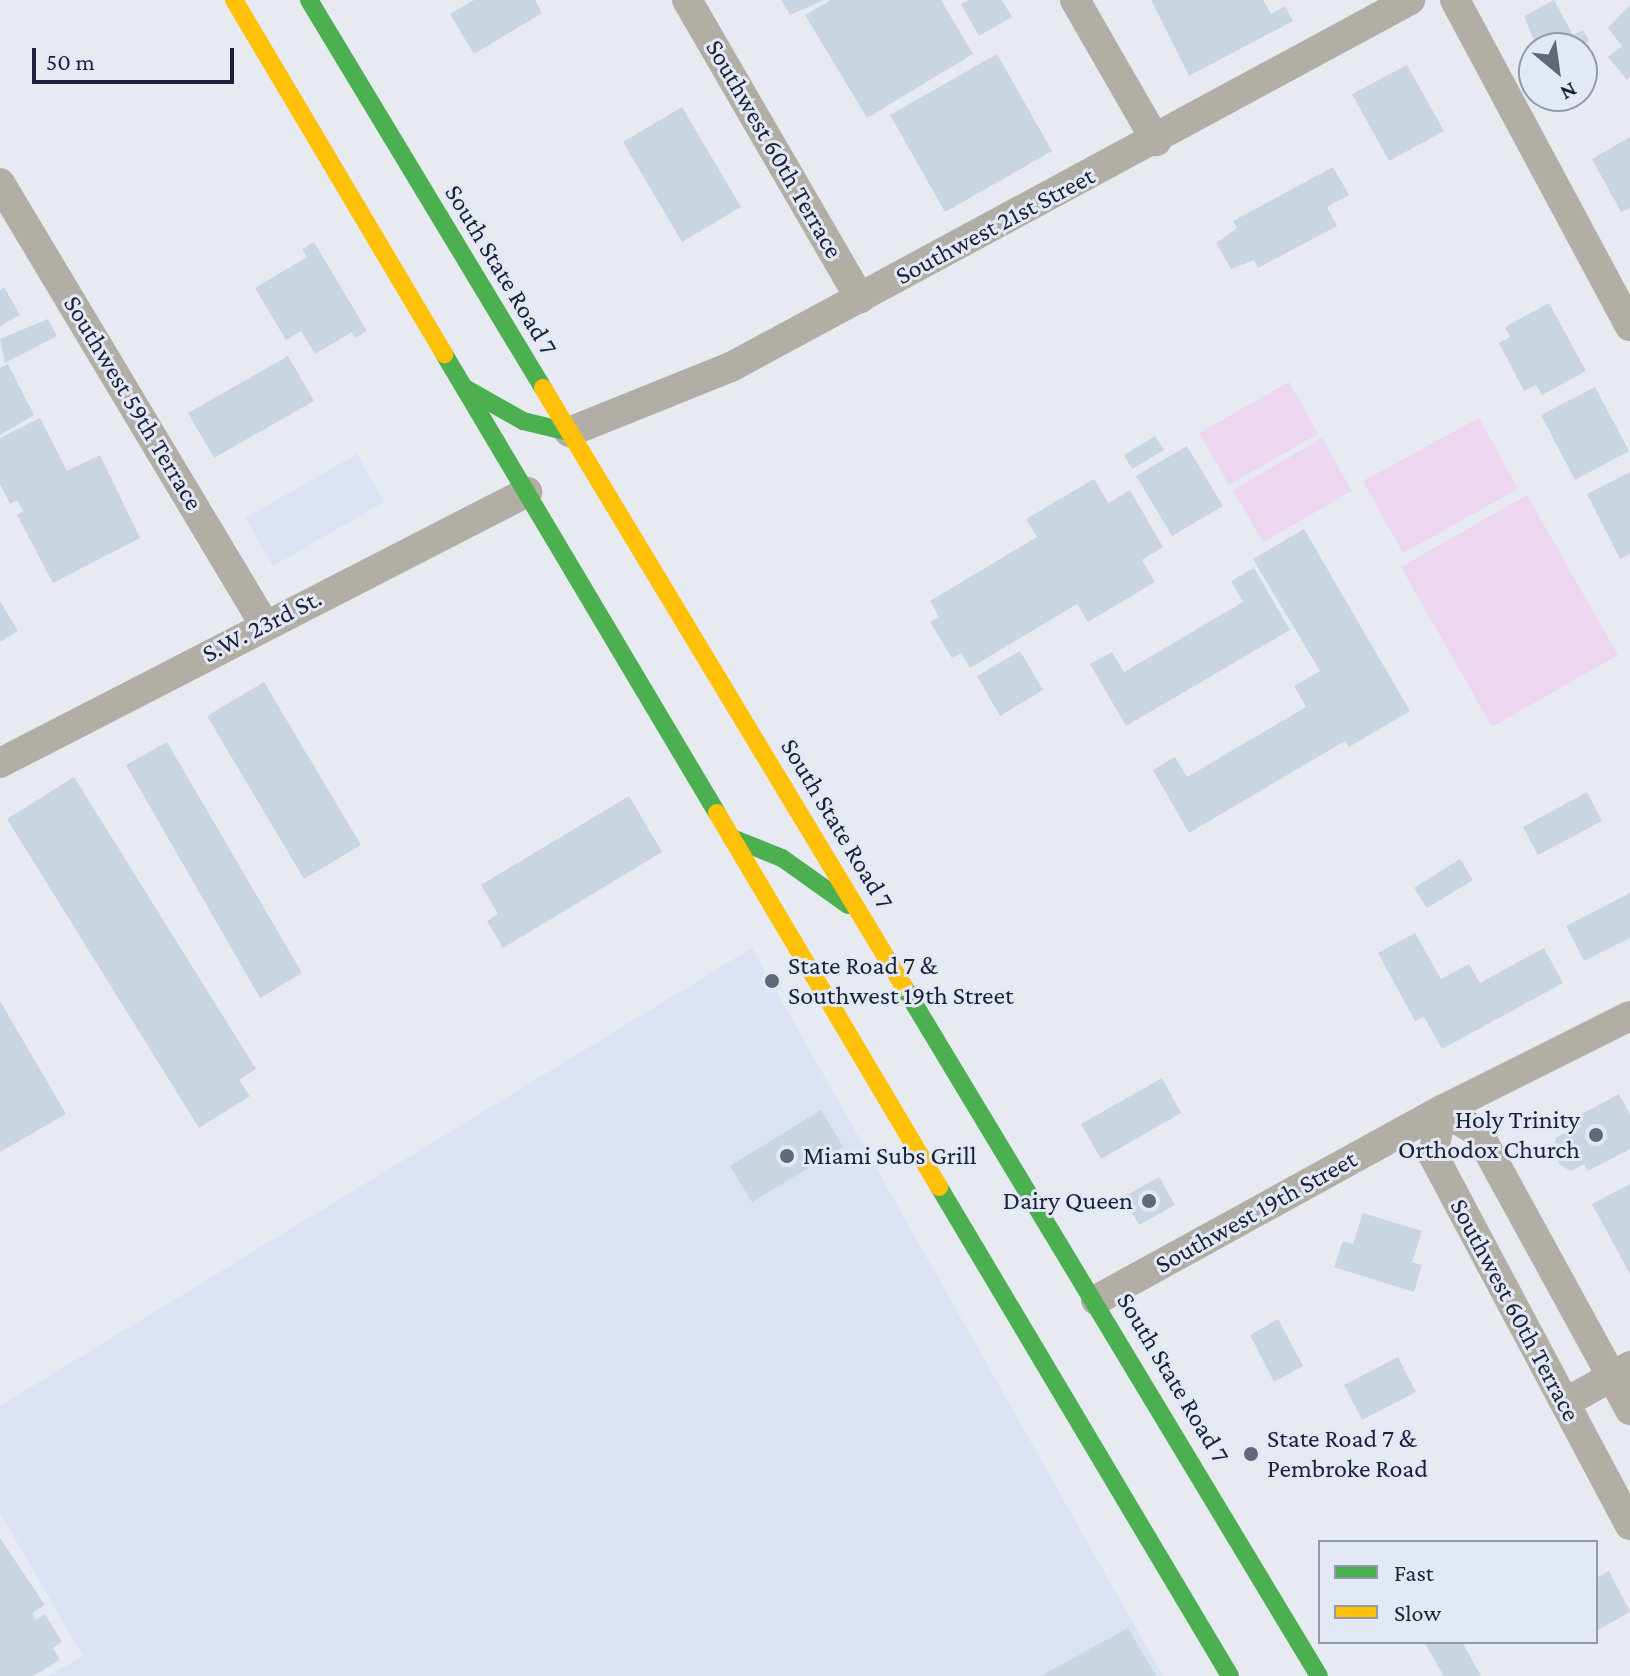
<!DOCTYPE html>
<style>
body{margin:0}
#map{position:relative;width:1630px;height:1676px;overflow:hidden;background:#e7eaf1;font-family:"Crimson Pro",serif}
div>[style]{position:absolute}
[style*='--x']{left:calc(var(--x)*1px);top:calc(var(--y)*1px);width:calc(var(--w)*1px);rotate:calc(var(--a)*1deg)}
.built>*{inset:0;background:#dbe2f4}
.green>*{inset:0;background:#edd6f0}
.building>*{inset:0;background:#cad5e2}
.street>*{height:30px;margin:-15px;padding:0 15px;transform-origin:15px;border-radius:15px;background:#b2aea6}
.fast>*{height:18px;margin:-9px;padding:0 9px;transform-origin:9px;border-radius:9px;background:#4caf50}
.slow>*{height:18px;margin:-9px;padding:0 9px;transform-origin:9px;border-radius:9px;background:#ffc107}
.dots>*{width:22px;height:22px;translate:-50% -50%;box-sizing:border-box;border:4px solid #e3e8f5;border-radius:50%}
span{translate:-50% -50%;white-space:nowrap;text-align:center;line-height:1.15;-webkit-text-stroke:6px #e3e8f5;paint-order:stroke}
.street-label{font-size:26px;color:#1a2239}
.poi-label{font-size:26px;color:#1a2239}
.left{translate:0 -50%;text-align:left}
.right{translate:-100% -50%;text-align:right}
.legend{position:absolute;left:1318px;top:1540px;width:280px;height:104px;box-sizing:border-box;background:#e3e8f5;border:2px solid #9399aa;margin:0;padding:10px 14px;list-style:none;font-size:24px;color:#1a2239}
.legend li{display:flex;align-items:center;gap:16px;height:40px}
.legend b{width:40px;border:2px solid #9399aa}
.north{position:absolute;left:1518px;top:32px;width:80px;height:80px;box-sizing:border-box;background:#e3e8f5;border:2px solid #9399aa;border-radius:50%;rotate:151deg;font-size:22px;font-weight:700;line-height:32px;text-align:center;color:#1a2239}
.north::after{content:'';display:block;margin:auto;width:28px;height:36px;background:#626879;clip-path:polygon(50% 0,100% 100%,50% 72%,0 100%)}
.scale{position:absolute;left:32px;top:48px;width:202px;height:36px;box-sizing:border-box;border:4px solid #1a2239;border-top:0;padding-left:10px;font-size:24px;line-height:28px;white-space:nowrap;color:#1a2239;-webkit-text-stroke:6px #e3e8f5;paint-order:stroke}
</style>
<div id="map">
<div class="built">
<i style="clip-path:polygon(357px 454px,384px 502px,273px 566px,245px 518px)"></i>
<i style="clip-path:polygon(752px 948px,1163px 1676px,48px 1676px,83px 1656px,0 1513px,0 1406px)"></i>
</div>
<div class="green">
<i style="clip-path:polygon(1289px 382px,1318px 434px,1229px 485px,1199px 433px)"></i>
<i style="clip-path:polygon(1479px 418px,1518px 489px,1403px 553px,1363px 481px)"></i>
<i style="clip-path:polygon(1322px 438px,1352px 491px,1263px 542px,1233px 490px)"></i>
<i style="clip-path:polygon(1527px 495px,1618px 655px,1492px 727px,1401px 567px)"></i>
</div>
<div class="building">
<i style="clip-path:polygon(474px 0,535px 0,542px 13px,474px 54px,450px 14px)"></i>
<i style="clip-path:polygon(781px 0,824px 0,790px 15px)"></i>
<i style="clip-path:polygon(831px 0,941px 0,973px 54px,867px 118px,805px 15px)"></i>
<i style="clip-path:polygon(969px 0,1002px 0,1012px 17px,979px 36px,961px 4px)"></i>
<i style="clip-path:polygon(1151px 0,1263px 0,1271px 14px,1285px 6px,1293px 21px,1189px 76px)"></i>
<i style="clip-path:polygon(1554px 0,1573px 35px,1583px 30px,1589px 41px,1575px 48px,1537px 48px,1524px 16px)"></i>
<i style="clip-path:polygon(1630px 5px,1630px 77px,1627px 80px,1608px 57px,1622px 46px,1608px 28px)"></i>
<i style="clip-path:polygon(997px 54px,1052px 151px,945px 212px,890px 115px)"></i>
<i style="clip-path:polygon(1407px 65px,1444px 131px,1389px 161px,1352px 94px)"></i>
<i style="clip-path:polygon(682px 107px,741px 207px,682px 242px,623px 142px)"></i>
<i style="clip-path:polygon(1630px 137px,1630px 208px,1621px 212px,1592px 159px)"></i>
<i style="clip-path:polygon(1333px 167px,1349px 195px,1327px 207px,1337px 226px,1258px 268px,1254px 260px,1231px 269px,1216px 243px,1237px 228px,1233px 221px)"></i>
<i style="clip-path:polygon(314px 242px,367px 331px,355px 338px,352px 332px,315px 354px,301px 331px,286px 340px,255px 288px,307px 257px,302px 249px)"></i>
<i style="clip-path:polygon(4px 287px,20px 315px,0 326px,0 290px)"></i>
<i style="clip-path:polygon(1549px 303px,1586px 371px,1542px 395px,1536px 385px,1524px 391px,1499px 343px,1510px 337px,1505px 327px)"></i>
<i style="clip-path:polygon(48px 319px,57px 336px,5px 363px,0 339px)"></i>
<i style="clip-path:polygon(288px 356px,314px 401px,214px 458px,188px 413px)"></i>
<i style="clip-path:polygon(8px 364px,34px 415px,0 435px,0 368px)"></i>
<i style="clip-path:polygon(1595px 387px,1629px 451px,1575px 480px,1541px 415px)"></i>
<i style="clip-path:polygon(40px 418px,67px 471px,100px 455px,140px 538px,53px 583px,17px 515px,23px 511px,17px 500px,10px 504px,0 484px,0 438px)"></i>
<i style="clip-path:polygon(1155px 436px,1164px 450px,1132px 469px,1124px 455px)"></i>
<i style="clip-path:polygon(1187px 446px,1223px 506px,1172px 536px,1136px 476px)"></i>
<i style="clip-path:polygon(1630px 472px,1630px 554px,1620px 559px,1587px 494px)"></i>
<i style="clip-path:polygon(1094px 479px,1108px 503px,1130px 490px,1163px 547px,1142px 560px,1155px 582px,1088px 622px,1077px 604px,970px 668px,961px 653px,952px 658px,930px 622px,939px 617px,930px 601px,1037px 537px,1026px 519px)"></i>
<i style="clip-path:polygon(1304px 529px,1410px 711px,1349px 747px,1345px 741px,1189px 833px,1153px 770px,1175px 757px,1187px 777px,1306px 707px,1294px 686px,1320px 671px,1253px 559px)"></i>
<i style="clip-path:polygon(1254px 568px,1290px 630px,1126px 726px,1090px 664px,1112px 652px,1124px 672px,1243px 602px,1231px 581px)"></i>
<i style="clip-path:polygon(0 601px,18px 631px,0 642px)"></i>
<i style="clip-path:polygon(1020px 651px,1043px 690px,1000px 716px,977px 676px)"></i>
<i style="clip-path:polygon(264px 682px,361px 845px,304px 879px,207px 716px)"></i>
<i style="clip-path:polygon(167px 742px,302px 973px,260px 998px,126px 765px)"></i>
<i style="clip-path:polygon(74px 777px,256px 1069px,239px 1080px,250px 1096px,199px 1128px,7px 819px)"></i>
<i style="clip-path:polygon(1587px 792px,1602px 821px,1538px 855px,1523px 827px)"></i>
<i style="clip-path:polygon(629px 796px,662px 852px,503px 948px,487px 921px,498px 914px,481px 885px)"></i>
<i style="clip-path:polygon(1460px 859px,1473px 880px,1427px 908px,1414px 888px)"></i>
<i style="clip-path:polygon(1630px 893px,1630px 938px,1584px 961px,1566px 926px)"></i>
<i style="clip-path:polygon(1415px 933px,1441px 979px,1469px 964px,1480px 983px,1544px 948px,1563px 983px,1442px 1049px,1424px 1017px,1415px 1021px,1378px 953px)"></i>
<i style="clip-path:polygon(0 1001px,66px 1114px,0 1152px)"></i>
<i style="clip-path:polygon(1162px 1078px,1181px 1113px,1101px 1159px,1081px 1124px)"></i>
<i style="clip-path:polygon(1619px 1094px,1630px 1115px,1630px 1149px,1588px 1171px,1584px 1164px,1571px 1171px,1560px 1165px,1552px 1151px,1556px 1138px,1567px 1132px,1563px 1124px)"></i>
<i style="clip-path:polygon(821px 1110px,843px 1147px,752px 1202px,730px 1166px)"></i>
<i style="clip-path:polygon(1159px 1177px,1175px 1205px,1139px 1225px,1123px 1197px)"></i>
<i style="clip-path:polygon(1630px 1184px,1630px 1274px,1592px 1204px)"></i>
<i style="clip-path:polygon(1363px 1213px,1422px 1231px,1412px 1262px,1422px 1265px,1414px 1292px,1334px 1267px,1343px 1241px,1353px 1244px)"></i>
<i style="clip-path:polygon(1278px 1319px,1303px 1366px,1274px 1382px,1250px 1335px)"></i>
<i style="clip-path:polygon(1398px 1357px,1416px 1392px,1362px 1420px,1344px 1385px)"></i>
<i style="clip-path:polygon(0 1538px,45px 1605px,32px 1613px,36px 1620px,45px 1614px,62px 1642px,53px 1648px,60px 1660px,33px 1676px,0 1676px)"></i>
<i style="clip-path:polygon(1609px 1571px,1630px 1612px,1596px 1631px,1596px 1578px)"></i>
<i style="clip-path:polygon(1128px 1628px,1156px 1676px,1041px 1676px)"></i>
<i style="clip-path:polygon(1424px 1642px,1462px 1642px,1481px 1676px,1444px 1676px)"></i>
</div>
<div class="street">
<i style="--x:687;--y:0;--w:345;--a:59.9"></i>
<i style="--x:1075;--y:0;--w:163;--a:60.1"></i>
<i style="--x:1455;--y:0;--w:370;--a:61.8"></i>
<i style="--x:0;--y:183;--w:514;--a:59.09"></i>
<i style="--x:569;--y:432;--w:175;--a:-21.9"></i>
<i style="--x:731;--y:367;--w:772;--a:-28.39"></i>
<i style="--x:0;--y:763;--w:593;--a:-27.21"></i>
<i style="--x:1096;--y:1300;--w:395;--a:-28.8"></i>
<i style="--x:1442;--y:1110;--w:210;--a:-26.6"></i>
<i style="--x:1565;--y:1403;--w:75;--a:-29.6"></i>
<i style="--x:1630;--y:1410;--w:317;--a:-118.7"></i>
<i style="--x:1478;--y:1132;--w:42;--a:-148.6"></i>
<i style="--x:1442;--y:1110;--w:46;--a:101.3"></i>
<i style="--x:1433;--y:1155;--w:419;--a:62"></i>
</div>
<div class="fast">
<i style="--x:309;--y:0;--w:453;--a:58.9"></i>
<i style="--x:444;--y:354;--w:534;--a:59.26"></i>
<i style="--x:465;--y:388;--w:67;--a:29.6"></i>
<i style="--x:523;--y:421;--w:47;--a:13.4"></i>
<i style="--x:732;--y:838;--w:54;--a:21.8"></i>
<i style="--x:782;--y:858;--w:81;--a:35.5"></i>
<i style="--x:904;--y:987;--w:804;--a:58.94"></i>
<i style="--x:939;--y:1187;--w:569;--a:59.24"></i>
</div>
<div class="slow">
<i style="--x:234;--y:0;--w:412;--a:59.3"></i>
<i style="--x:543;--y:388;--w:699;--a:58.92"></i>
<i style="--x:717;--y:813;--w:435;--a:59.3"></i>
</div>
<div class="dots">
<i style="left:772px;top:981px;background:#626879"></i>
<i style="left:1596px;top:1135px;background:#626879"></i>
<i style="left:787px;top:1156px;background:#626879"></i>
<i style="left:1149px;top:1201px;background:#626879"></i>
<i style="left:1251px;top:1454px;background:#626879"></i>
</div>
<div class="street-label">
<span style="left:774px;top:149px;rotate:60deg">Southwest 60th Terrace</span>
<span style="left:995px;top:226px;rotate:-28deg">Southwest 21st Street</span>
<span style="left:501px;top:270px;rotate:59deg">South State Road 7</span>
<span style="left:133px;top:403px;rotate:59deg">Southwest 59th Terrace</span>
<span style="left:262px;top:626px;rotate:-27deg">S.W. 23rd St.</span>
<span style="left:837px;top:824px;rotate:59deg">South State Road 7</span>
<span style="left:1256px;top:1212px;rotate:-29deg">Southwest 19th Street</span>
<span style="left:1515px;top:1310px;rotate:62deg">Southwest 60th Terrace</span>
<span style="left:1173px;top:1378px;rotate:59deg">South State Road 7</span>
</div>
<div class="poi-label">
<span class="left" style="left:788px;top:981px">State Road 7 &amp;<br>Southwest 19th Street</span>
<span class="right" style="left:1580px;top:1135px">Holy Trinity<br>Orthodox Church</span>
<span class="left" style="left:803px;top:1156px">Miami Subs Grill</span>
<span class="right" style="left:1133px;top:1201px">Dairy Queen</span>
<span class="left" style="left:1267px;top:1454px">State Road 7 &amp;<br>Pembroke Road</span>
</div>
<ul class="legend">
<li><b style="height:10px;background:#4caf50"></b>Fast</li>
<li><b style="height:10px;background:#ffc107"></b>Slow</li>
</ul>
<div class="north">N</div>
<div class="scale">50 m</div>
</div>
